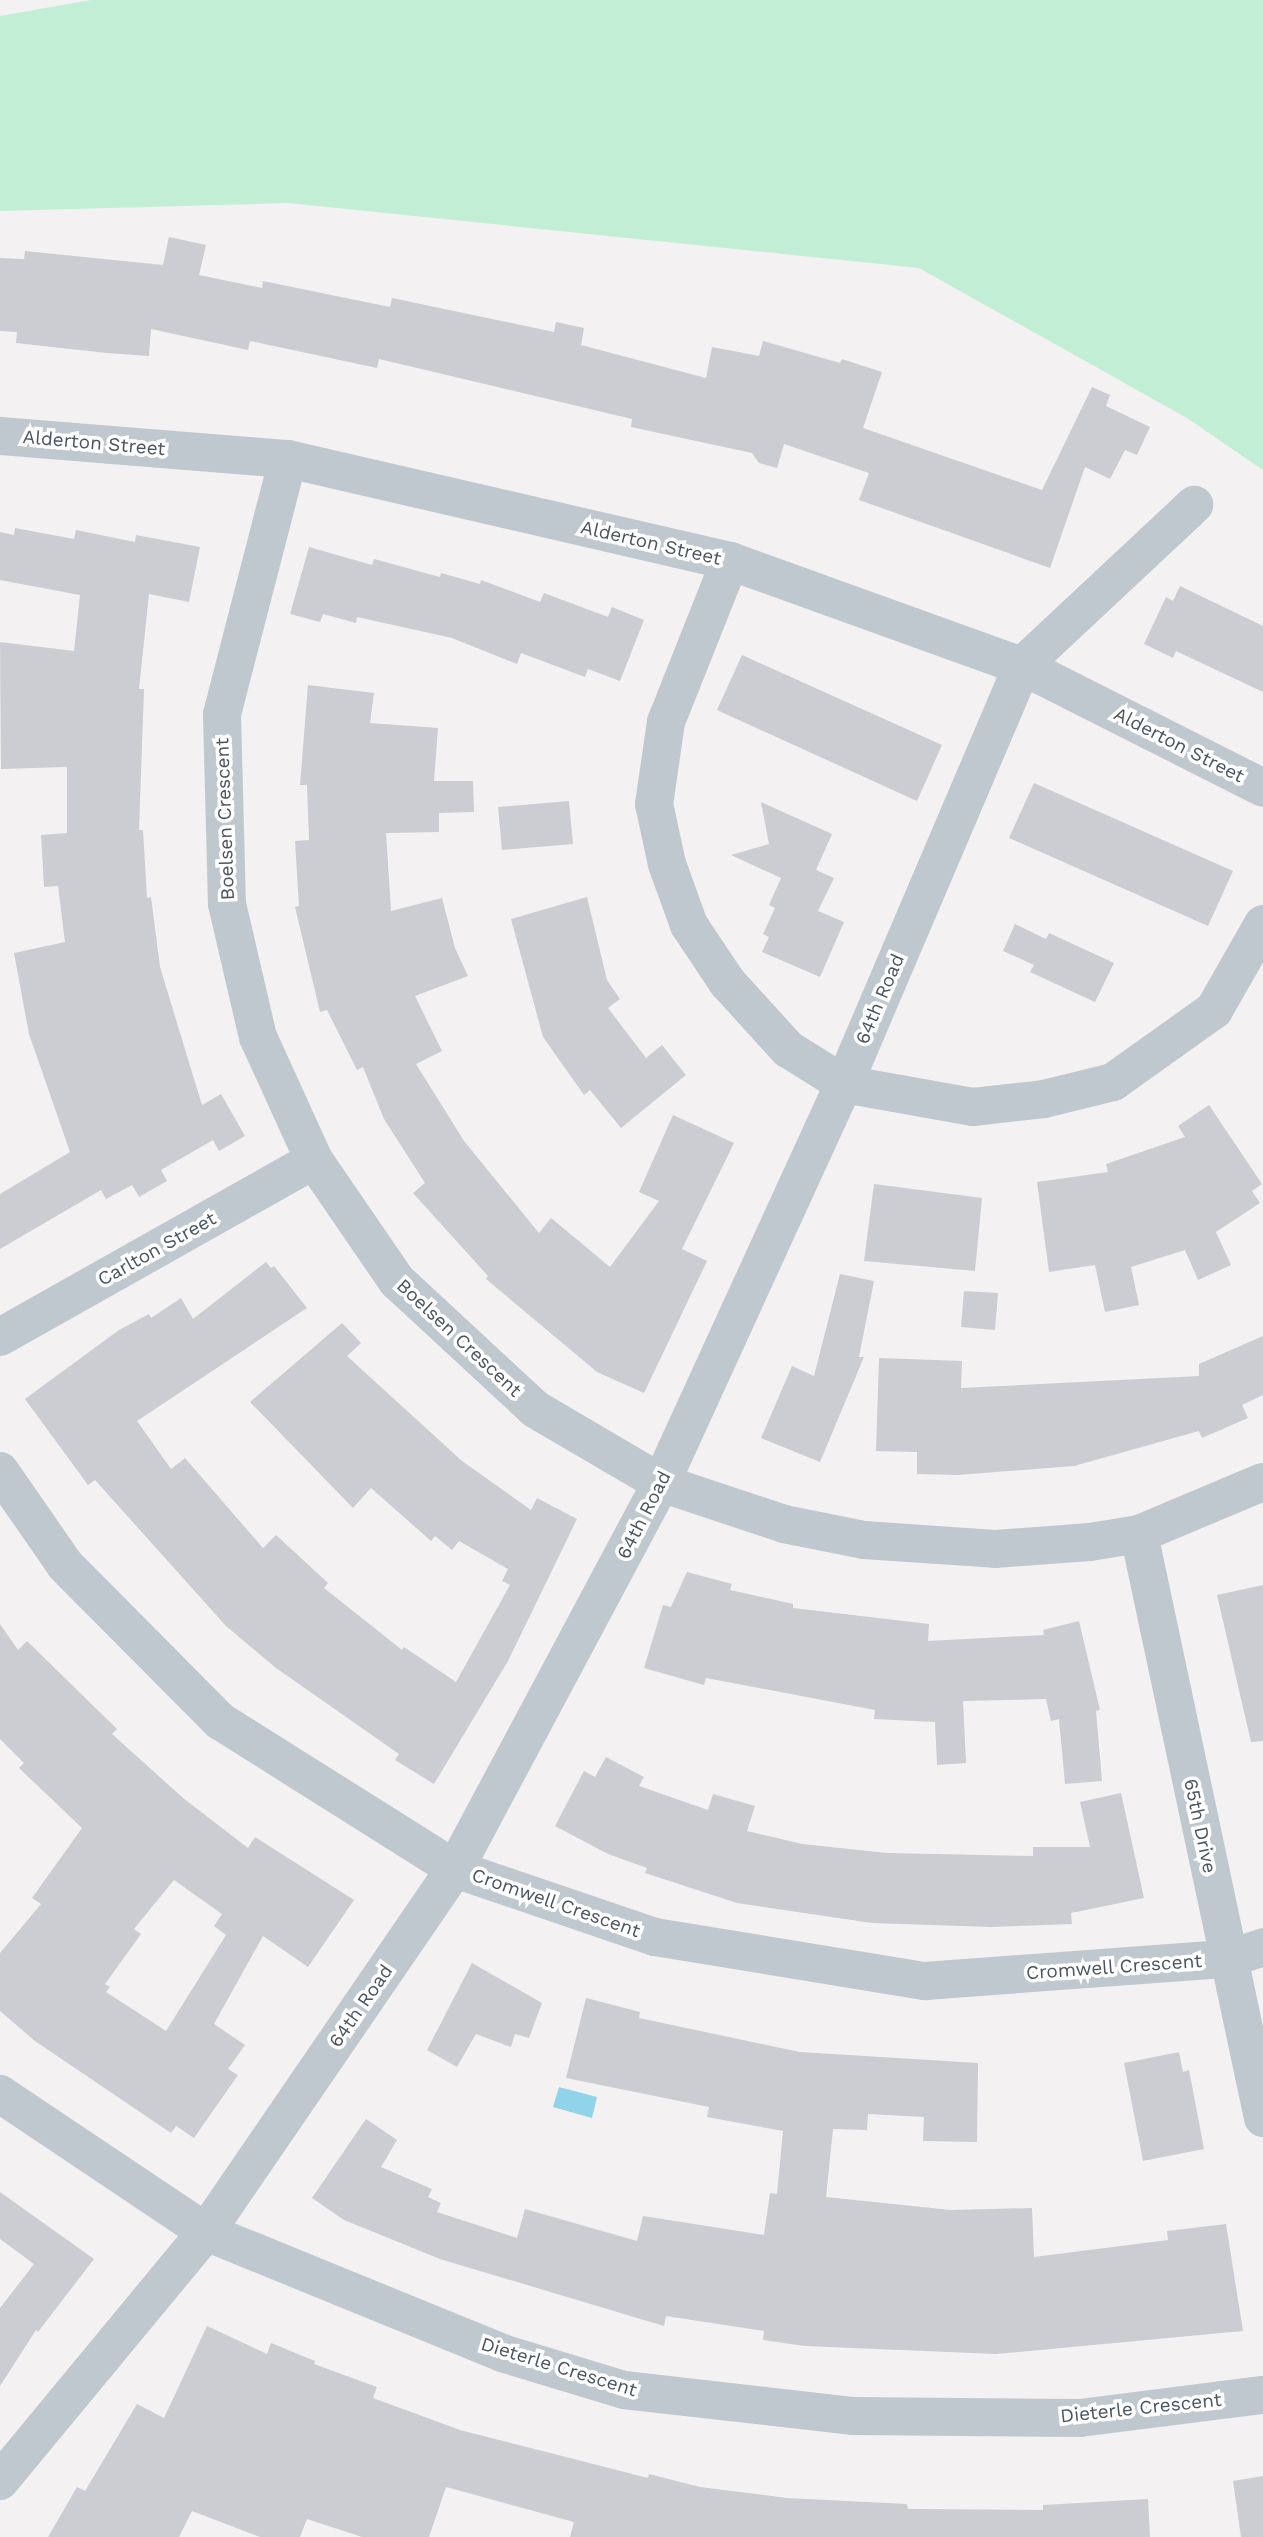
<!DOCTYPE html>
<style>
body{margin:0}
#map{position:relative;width:1263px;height:2537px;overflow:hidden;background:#f3f1f1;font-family:"Work Sans",sans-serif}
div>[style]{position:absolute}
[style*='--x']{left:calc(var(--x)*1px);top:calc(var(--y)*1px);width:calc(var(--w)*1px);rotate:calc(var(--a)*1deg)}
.green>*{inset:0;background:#c2eed5}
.water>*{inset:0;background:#91d4e9}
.building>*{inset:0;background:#cbcdd3}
.minor>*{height:38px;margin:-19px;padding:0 19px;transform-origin:19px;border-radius:19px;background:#c0c8cf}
span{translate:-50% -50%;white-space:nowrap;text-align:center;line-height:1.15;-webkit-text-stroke:7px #fff;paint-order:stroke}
.street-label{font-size:19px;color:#4a545e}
</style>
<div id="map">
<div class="green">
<i style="clip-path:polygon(91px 0,1263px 0,1263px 470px,1187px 418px,919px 268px,288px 203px,0 211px,0 16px)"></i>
</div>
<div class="water">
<i style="clip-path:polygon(559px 2087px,597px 2097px,592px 2118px,553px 2107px)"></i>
</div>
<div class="building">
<i style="clip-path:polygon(169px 237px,206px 245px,199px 275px,262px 288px,263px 281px,390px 307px,392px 298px,554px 332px,556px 322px,584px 328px,581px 345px,706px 378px,712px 347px,759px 356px,763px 341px,840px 363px,842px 359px,882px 372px,863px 428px,1042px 490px,1092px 387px,1110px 395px,1106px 406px,1150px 427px,1137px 455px,1125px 450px,1110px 479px,1085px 467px,1050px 568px,859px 500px,869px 473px,784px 444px,777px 468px,759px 463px,752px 453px,631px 427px,632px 419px,379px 359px,377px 368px,250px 341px,248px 350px,151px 329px,149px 356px,107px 353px,16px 343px,17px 332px,0 331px,0 258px,24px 259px,25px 251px,163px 265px)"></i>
<i style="clip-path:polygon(15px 528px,74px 539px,76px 530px,135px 542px,136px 535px,200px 547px,189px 602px,149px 594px,139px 689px,144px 689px,139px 830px,143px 830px,147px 898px,151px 897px,160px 967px,202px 1105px,221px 1094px,245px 1136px,219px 1151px,213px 1140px,161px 1170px,167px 1181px,139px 1197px,132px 1185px,106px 1199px,101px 1190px,0 1249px,0 1194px,70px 1152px,29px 1034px,14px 953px,65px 942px,58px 886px,44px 887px,41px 835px,67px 833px,67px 767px,1px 769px,0 642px,74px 651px,80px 595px,0 580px,0 532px,14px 535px)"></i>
<i style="clip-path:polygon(309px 547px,372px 565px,374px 559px,440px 577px,441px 573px,480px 584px,481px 580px,540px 602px,544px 593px,608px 617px,612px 607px,644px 620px,620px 681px,588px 669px,585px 677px,521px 653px,517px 664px,452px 638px,357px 617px,356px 623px,323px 614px,320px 622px,290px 614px)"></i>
<i style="clip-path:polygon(1180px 586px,1263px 626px,1263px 692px,1176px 651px,1173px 658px,1144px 644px,1166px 597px,1173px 601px)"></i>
<i style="clip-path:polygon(742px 655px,942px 745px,917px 801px,717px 710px)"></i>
<i style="clip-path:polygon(308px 685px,374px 693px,370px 723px,438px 728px,434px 781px,473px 781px,474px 812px,439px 813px,439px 832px,386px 833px,391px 911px,442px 898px,455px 948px,468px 976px,415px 996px,442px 1051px,416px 1064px,464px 1141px,539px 1233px,551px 1218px,610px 1267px,659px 1201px,639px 1192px,673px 1115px,734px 1143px,682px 1249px,707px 1261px,644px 1393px,597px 1372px,486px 1279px,488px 1276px,413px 1193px,425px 1183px,384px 1119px,363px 1067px,357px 1070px,327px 1010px,320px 1012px,295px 907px,299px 906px,295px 841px,309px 840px,307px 785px,300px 785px)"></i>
<i style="clip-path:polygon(1034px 783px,1233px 871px,1208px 926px,1009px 838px)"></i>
<i style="clip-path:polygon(569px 801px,573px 844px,502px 850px,498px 807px)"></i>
<i style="clip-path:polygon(761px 802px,832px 834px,816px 870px,834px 878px,818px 911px,844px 922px,820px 977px,762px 952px,769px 937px,763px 934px,775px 908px,769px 905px,781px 878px,731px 855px,769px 844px)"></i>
<i style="clip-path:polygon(587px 897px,607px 980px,620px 999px,608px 1008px,646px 1058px,662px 1045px,686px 1075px,621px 1128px,590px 1090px,584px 1095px,543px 1037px,511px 919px)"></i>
<i style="clip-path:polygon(1015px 924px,1046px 939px,1049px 933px,1114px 963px,1095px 1002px,1030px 972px,1034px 965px,1003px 951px)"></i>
<i style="clip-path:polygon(1209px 1105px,1262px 1184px,1252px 1191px,1260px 1203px,1216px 1232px,1231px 1265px,1198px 1280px,1185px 1250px,1131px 1267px,1139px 1305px,1105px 1312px,1095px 1265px,1049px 1272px,1037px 1182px,1108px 1172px,1106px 1164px,1185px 1137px,1178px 1126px)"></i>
<i style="clip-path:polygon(874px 1184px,982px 1198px,975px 1271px,864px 1261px)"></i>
<i style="clip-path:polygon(266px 1262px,271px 1268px,274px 1266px,307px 1308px,137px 1421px,171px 1469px,185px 1458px,263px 1548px,276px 1535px,328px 1583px,324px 1588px,402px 1650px,404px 1647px,456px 1682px,510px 1585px,502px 1581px,508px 1569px,459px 1541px,452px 1550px,435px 1536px,431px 1541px,371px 1488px,353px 1508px,250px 1402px,342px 1323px,361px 1343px,347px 1356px,462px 1461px,531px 1510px,537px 1498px,577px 1519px,508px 1661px,434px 1784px,395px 1760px,399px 1754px,276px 1668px,226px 1626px,95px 1480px,88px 1485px,25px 1399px,119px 1330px,149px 1314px,151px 1318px,181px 1298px,193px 1319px)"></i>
<i style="clip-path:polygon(840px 1274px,874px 1281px,859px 1357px,864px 1357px,820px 1462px,761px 1438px,792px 1366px,814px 1376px)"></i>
<i style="clip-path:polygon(964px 1291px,998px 1293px,995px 1330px,961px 1327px)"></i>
<i style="clip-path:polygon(1263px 1336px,1263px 1395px,1242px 1405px,1248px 1418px,1202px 1438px,1199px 1431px,1074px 1466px,958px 1475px,917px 1474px,917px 1452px,876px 1451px,879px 1358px,962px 1361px,961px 1388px,1199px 1376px,1199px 1364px)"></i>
<i style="clip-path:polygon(687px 1572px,732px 1584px,730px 1590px,793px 1604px,793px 1608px,929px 1624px,928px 1641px,1044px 1635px,1043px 1630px,1079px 1621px,1100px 1710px,1096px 1711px,1102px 1781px,1065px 1784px,1059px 1719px,1051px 1721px,1046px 1699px,963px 1701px,966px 1763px,937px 1765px,935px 1722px,874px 1719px,875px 1710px,706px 1678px,704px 1685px,644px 1668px,663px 1605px,671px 1607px)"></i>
<i style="clip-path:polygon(1263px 1585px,1263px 1741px,1251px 1742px,1217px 1595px)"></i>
<i style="clip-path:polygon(evenodd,0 1624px,18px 1650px,27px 1641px,117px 1729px,112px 1734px,183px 1798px,248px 1848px,255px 1837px,354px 1900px,308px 1967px,263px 1936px,214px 2024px,245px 2045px,228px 2069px,238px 2075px,194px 2138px,176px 2126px,171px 2133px,35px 2041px,0 2011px,0 1953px,41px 1904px,32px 1898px,82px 1828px,19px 1768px,24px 1763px,0 1739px,0 1624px,174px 1880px,222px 1914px,214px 1926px,226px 1935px,166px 2031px,106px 1992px,110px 1987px,105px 1984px,141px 1934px,134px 1929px,174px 1880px)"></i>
<i style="clip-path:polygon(606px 1757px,644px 1777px,639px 1786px,708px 1810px,713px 1794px,755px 1806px,747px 1831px,802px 1844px,887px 1853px,1033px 1856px,1033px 1847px,1090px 1847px,1080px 1802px,1121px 1793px,1144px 1898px,1071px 1913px,1072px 1924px,992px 1927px,872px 1923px,737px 1903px,645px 1873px,647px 1868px,608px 1854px,555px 1826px,584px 1771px,595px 1777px)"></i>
<i style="clip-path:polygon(472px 1963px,542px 2003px,529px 2038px,515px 2034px,511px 2047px,476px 2034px,457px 2067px,427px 2050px)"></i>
<i style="clip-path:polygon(586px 1998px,640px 2012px,639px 2018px,800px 2052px,978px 2063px,977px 2142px,923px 2141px,924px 2117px,868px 2114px,867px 2130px,833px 2129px,826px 2197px,951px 2210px,1032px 2208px,1034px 2257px,1168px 2240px,1167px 2231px,1226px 2224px,1243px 2331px,996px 2354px,805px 2346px,763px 2340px,764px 2331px,666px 2316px,664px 2326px,440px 2259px,344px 2220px,312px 2198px,366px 2119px,397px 2140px,381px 2167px,432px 2189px,428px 2197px,441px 2203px,437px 2212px,517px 2238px,525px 2209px,637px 2241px,643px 2216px,764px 2235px,770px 2193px,777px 2194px,783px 2131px,707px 2117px,709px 2107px,566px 2078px)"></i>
<i style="clip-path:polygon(1179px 2052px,1183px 2072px,1189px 2070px,1204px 2149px,1143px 2161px,1124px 2063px)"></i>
<i style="clip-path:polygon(0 2192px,94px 2259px,38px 2332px,36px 2330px,0 2386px,0 2308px,34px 2264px,0 2239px)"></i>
<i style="clip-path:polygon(207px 2326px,267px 2354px,271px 2343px,315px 2361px,314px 2364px,377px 2387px,373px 2398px,460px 2430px,648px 2478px,649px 2474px,700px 2487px,787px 2498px,907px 2504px,908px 2509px,1043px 2510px,1043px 2505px,1148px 2499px,1150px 2537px,570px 2537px,574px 2522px,446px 2487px,429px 2537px,362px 2537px,307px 2519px,300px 2537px,260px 2537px,192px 2511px,179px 2537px,48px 2537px,77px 2487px,85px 2491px,137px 2404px,164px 2418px)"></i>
<i style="clip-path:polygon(1263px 2476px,1263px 2537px,1241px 2537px,1233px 2481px)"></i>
</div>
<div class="minor">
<i style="--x:0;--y:436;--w:289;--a:4.6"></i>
<i style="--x:288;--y:459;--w:454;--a:13"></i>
<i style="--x:730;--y:561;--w:310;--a:19.8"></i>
<i style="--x:1022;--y:666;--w:270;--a:26.8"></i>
<i style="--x:288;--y:459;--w:264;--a:104.5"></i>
<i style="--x:222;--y:715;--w:189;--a:88.5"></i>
<i style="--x:227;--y:904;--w:137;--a:76.9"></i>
<i style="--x:258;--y:1037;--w:135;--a:65.5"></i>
<i style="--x:314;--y:1160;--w:147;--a:55.6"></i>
<i style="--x:397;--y:1281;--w:188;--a:42.8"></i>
<i style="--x:535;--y:1409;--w:146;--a:30.4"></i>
<i style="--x:661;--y:1483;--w:130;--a:18.4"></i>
<i style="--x:784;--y:1524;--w:82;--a:11.3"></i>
<i style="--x:864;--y:1540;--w:131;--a:3.9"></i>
<i style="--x:995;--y:1549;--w:95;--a:-4.2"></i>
<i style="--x:1090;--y:1542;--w:50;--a:-9.3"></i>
<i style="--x:1139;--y:1534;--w:134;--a:-22.8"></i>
<i style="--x:730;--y:561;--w:173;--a:111.7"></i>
<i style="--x:666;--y:722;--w:83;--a:98.3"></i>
<i style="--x:654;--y:804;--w:61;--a:77.8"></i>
<i style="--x:667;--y:864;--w:65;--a:70.2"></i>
<i style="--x:689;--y:925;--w:69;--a:56.3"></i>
<i style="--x:727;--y:982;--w:91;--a:47.7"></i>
<i style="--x:788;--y:1049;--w:66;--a:32"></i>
<i style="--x:844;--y:1084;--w:131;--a:10.1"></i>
<i style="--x:973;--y:1107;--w:71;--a:-6.4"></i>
<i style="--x:1044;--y:1099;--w:71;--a:-13.8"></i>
<i style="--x:1113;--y:1082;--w:124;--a:-35.5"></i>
<i style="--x:1214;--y:1010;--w:99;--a:-60.3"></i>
<i style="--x:0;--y:1337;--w:360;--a:-29.4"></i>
<i style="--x:0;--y:1471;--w:114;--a:55.3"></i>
<i style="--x:65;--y:1565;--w:220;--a:45.2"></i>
<i style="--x:220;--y:1721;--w:278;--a:32.2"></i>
<i style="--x:455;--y:1869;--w:211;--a:18.8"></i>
<i style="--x:655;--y:1937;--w:274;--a:9.3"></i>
<i style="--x:925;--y:1981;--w:303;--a:-4.2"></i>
<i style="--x:1227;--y:1959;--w:38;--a:-18"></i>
<i style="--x:1139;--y:1534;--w:597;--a:78.01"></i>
<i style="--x:0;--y:2094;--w:248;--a:33.8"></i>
<i style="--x:206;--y:2232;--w:320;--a:22.2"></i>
<i style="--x:502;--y:2353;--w:127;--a:16.9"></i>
<i style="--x:624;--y:2390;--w:229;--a:6.5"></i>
<i style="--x:852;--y:2416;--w:228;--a:0.5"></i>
<i style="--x:1080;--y:2418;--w:184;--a:-7.2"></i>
<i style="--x:0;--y:2481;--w:323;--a:-50.4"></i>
<i style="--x:206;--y:2232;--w:440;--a:-55.6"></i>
<i style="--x:455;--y:1869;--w:438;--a:-61.9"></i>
<i style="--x:661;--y:1483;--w:439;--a:-65.4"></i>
<i style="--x:844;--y:1084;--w:454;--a:-66.9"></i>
<i style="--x:1022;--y:666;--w:236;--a:-43.1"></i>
</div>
<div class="street-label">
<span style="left:94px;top:443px;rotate:5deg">Alderton Street</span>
<span style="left:651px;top:543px;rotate:13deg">Alderton Street</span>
<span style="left:1179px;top:745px;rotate:27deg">Alderton Street</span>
<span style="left:225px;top:819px;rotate:-92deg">Boelsen Crescent</span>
<span style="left:880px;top:999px;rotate:-67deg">64th Road</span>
<span style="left:157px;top:1249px;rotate:-29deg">Carlton Street</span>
<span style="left:459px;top:1338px;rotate:43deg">Boelsen Crescent</span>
<span style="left:644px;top:1515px;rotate:-63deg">64th Road</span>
<span style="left:1200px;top:1826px;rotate:78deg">65th Drive</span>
<span style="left:556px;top:1903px;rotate:19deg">Cromwell Crescent</span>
<span style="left:1114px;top:1967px;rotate:-4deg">Cromwell Crescent</span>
<span style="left:361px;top:2006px;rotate:-55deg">64th Road</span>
<span style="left:559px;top:2367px;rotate:17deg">Dieterle Crescent</span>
<span style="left:1141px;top:2408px;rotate:-6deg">Dieterle Crescent</span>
</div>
</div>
